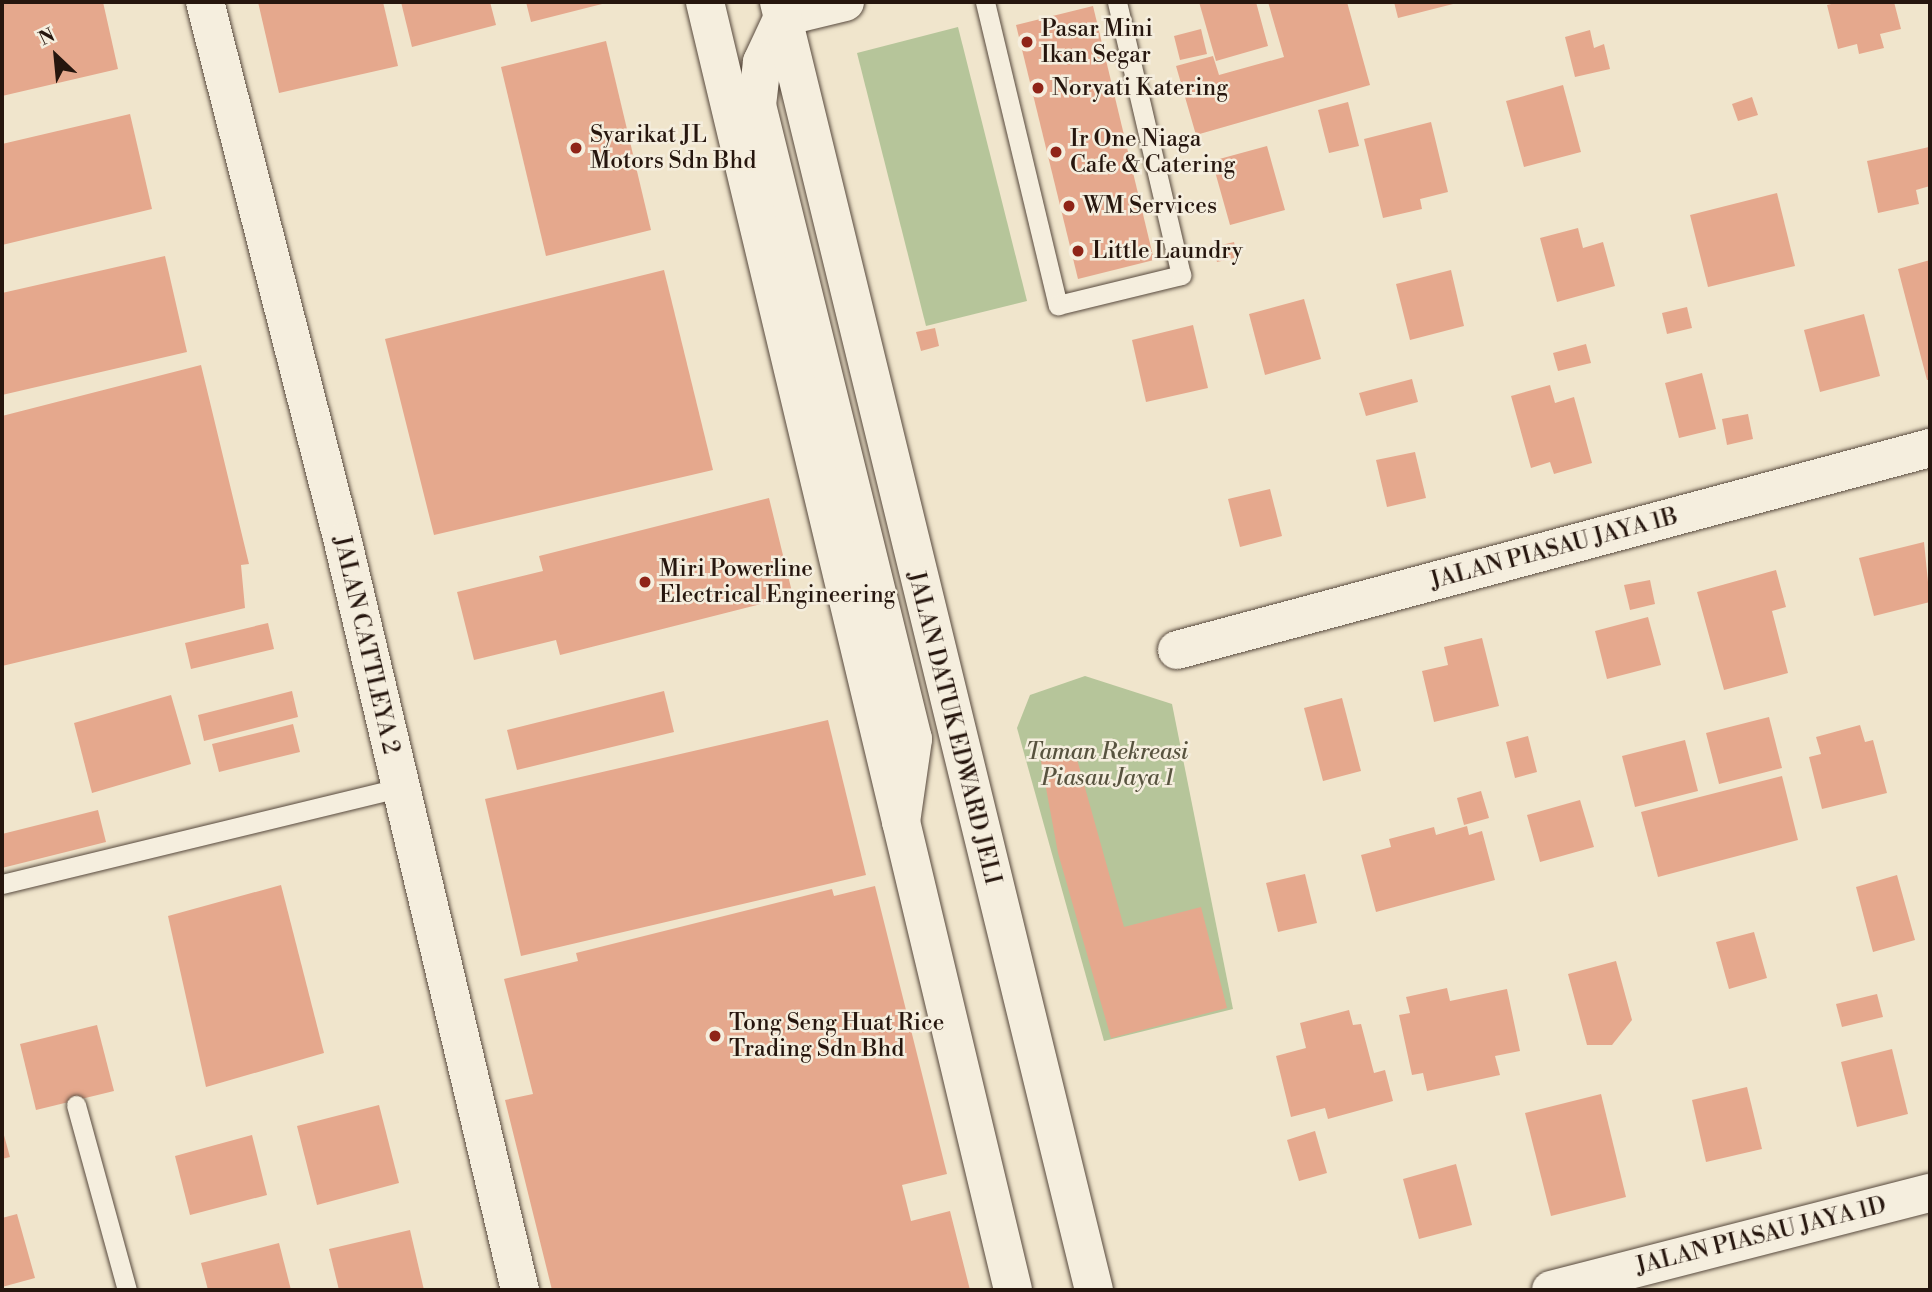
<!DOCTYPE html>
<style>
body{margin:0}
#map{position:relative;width:1932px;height:1292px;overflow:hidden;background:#f0e5cc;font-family:"Libre Bodoni",serif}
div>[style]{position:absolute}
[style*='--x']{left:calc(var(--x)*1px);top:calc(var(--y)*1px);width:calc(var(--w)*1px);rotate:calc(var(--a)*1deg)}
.green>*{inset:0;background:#b6c59a}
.building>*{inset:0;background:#e5a88d}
.roads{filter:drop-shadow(0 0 2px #584a3e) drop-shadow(0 0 2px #584a3e)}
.lane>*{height:19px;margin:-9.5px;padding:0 9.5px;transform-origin:9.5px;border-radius:9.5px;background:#f5eede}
.street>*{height:38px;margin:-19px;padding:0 19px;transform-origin:19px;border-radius:19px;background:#f5eede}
.secondary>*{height:38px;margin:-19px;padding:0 19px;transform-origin:19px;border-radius:19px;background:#f5eede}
.dots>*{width:19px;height:19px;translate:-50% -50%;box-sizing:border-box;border:4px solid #f5eede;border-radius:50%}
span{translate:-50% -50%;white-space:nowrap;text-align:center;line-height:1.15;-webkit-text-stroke:5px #f5eede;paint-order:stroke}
.poi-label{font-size:23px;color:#26160e}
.left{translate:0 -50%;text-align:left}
.street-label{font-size:23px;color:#26160e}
.park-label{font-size:23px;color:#58533f;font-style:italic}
.frame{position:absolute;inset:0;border:4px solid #26160e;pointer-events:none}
.north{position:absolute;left:21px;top:21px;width:70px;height:70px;-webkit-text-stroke:5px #f5eede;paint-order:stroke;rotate:334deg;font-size:19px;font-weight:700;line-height:28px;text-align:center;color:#26160e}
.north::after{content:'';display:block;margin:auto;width:24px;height:32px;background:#26160e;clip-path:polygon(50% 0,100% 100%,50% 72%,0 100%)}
</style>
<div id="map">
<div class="green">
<i style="clip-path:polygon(958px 27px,1027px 301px,926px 326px,857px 53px)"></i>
<i style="clip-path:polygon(1085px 676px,1172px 704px,1233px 1009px,1104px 1041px,1017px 728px,1030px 695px)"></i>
</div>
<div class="building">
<i style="clip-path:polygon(2px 2px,103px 2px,118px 69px,2px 96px)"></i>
<i style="clip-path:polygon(258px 2px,383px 2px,398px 66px,279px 93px)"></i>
<i style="clip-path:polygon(401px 2px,490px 2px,496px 25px,412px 47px)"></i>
<i style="clip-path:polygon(526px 2px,606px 2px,606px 3px,531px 22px)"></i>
<i style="clip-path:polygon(1199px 2px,1256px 2px,1268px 46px,1216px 61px)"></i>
<i style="clip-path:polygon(1268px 2px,1347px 2px,1370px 85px,1196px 135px,1176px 66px,1213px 56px,1219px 75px,1284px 57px)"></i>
<i style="clip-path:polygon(1394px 2px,1457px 2px,1457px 3px,1398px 18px)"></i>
<i style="clip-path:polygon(1840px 2px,1894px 2px,1901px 29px,1880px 34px,1884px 48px,1859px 54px,1857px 44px,1838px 49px,1827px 5px)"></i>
<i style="clip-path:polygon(1093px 6px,1154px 260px,1078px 279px,1016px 25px)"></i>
<i style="clip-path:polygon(1201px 29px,1207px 54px,1180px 60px,1174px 36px)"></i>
<i style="clip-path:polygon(1590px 30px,1594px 48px,1604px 44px,1610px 69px,1575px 77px,1565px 37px)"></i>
<i style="clip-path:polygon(606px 41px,651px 230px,546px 256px,501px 67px)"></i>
<i style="clip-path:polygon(1563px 85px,1581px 152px,1524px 167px,1506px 101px)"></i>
<i style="clip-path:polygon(1752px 97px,1758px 115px,1738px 121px,1732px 104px)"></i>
<i style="clip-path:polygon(1348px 102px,1359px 146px,1329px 153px,1318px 110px)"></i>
<i style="clip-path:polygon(130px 114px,152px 209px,2px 245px,2px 144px)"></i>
<i style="clip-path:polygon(1431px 122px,1448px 192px,1420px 199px,1422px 209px,1383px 218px,1364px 139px)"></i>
<i style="clip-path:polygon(1267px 146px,1285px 210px,1230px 225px,1212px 161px)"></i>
<i style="clip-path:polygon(1929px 147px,1930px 186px,1916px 190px,1919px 204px,1878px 213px,1867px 161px)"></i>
<i style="clip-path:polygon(1777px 193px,1795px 266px,1708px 287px,1690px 215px)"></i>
<i style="clip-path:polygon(1578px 228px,1583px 248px,1603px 242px,1615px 286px,1557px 302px,1540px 238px)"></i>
<i style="clip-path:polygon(1234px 242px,1238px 257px,1217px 262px,1213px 247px)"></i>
<i style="clip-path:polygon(165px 256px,187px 352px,2px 395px,2px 293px)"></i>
<i style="clip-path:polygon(1930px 260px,1930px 380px,1927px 380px,1898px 269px)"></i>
<i style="clip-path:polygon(664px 270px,713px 470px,434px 535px,385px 339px)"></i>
<i style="clip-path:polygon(1451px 270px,1464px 326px,1410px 340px,1396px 284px)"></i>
<i style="clip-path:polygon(1304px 299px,1321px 359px,1265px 375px,1249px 314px)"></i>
<i style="clip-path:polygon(1687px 307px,1692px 328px,1667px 334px,1662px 313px)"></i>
<i style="clip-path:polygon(1864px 314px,1880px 376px,1820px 392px,1804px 330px)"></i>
<i style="clip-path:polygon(1193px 325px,1208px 388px,1146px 402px,1132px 340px)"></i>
<i style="clip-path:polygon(935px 328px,939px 346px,921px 351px,916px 332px)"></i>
<i style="clip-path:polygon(1586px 344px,1591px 363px,1558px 371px,1553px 353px)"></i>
<i style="clip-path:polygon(201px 365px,249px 564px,241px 565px,245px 608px,2px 666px,2px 416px)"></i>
<i style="clip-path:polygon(1702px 373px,1716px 429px,1679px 438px,1665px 383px)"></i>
<i style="clip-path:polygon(1412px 379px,1418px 402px,1366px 416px,1359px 393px)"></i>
<i style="clip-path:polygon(1550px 385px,1555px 403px,1574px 397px,1592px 463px,1554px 474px,1550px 462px,1531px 468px,1511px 396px)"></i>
<i style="clip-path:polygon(1748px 414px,1753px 439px,1727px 445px,1722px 419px)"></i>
<i style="clip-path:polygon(1415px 452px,1426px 498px,1387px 507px,1376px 460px)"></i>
<i style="clip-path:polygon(1270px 489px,1282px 536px,1240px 547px,1228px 499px)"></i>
<i style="clip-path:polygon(769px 498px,793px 596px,560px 655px,556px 640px,474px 660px,457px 592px,543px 571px,539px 556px)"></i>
<i style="clip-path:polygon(1924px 542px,1930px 602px,1874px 616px,1859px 558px)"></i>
<i style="clip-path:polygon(1776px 570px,1786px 607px,1772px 611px,1788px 673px,1724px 690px,1697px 592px)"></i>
<i style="clip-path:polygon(1650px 580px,1655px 604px,1630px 610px,1624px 585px)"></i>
<i style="clip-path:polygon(1648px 617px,1661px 665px,1607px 679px,1595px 631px)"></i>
<i style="clip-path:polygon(268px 623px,274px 649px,191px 669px,185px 643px)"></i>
<i style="clip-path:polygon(1482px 638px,1499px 706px,1434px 722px,1422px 671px,1448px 665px,1444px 647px)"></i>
<i style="clip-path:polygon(292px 691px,298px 717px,204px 741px,198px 715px)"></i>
<i style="clip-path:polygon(664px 691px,674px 732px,517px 770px,507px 730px)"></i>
<i style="clip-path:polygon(171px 695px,191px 764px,92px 793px,74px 723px)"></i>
<i style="clip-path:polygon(1342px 698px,1361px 771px,1323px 781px,1304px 708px)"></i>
<i style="clip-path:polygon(1769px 717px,1782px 768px,1719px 784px,1706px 733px)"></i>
<i style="clip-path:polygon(828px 720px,866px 875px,521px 956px,485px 799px)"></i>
<i style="clip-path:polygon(293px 724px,300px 752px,219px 772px,212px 744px)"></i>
<i style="clip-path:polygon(1860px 725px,1865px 742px,1873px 740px,1887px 793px,1822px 809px,1809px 757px,1821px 754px,1816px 737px)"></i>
<i style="clip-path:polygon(1528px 736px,1537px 772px,1515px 778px,1506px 742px)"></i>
<i style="clip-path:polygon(1685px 740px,1698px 791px,1635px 807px,1622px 756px)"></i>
<i style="clip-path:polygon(1075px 752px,1124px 927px,1201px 907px,1227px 1008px,1111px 1038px,1058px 853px,1041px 761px)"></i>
<i style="clip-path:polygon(1782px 776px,1798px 840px,1658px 877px,1641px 812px)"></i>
<i style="clip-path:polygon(1481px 791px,1489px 818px,1464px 825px,1457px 798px)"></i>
<i style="clip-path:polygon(1580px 800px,1594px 847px,1540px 862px,1527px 815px)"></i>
<i style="clip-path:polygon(98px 810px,106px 842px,2px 868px,2px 834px)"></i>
<i style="clip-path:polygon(1467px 826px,1469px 835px,1482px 831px,1495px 880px,1376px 912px,1361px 855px,1391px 847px,1389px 839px,1434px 827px,1436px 835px)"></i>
<i style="clip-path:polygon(1305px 874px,1317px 923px,1278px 932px,1266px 883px)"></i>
<i style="clip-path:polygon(1897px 875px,1915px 940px,1873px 952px,1856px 887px)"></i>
<i style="clip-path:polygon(281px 885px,324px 1053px,206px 1087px,168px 916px)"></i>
<i style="clip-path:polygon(875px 886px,947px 1174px,902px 1185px,911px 1221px,950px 1211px,970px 1290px,552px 1290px,505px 1100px,533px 1094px,504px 979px,578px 961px,576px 953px,832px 889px,834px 896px)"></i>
<i style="clip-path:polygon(1754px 932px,1767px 978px,1729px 989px,1716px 942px)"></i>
<i style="clip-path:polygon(1616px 961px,1632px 1020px,1612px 1045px,1587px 1045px,1568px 974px)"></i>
<i style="clip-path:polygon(1447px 988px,1450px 1001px,1507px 989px,1520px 1051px,1495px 1056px,1500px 1075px,1427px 1091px,1423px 1073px,1412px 1075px,1399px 1015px,1410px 1013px,1406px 997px)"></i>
<i style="clip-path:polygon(1877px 994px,1883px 1017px,1842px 1027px,1836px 1004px)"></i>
<i style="clip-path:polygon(1349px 1010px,1353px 1025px,1361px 1024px,1374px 1073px,1385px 1070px,1393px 1101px,1328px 1119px,1325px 1108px,1291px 1117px,1276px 1056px,1306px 1048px,1300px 1023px)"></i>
<i style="clip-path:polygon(97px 1025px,114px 1091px,36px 1110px,20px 1044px)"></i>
<i style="clip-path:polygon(1892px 1049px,1908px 1114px,1857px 1127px,1841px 1062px)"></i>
<i style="clip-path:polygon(1747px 1087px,1762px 1149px,1706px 1162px,1692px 1100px)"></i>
<i style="clip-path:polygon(1601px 1094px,1626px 1197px,1551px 1216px,1525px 1113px)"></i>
<i style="clip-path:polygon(379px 1105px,399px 1183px,317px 1205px,297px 1126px)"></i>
<i style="clip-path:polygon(2px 1128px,10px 1157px,2px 1159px)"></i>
<i style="clip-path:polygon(1315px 1131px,1327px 1173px,1299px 1181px,1287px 1140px)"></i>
<i style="clip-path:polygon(252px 1135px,267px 1195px,190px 1215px,175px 1156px)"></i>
<i style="clip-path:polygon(1456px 1164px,1472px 1225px,1419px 1239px,1403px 1179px)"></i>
<i style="clip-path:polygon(17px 1214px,35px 1278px,2px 1287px,2px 1218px)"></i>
<i style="clip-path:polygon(410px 1230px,424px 1290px,339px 1290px,329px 1249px)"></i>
<i style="clip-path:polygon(279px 1243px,291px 1290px,208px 1290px,201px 1263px)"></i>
</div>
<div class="roads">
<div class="lane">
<i style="--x:985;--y:2;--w:312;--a:76.5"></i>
<i style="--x:1058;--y:305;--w:127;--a:-13.7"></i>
<i style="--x:1181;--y:275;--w:280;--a:-103.2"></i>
<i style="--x:2;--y:884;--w:408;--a:-13.6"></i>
<i style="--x:76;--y:1105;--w:192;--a:74.6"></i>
</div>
<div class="street">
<i style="--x:205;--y:2;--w:557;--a:75.66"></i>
<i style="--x:343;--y:542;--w:769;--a:76.69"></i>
<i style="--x:845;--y:2;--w:64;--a:166.4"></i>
<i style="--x:783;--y:17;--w:50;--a:115"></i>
<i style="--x:762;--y:62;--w:43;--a:96.6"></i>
<i style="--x:757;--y:105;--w:653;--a:76.18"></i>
<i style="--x:913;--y:739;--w:84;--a:98.2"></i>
<i style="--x:1177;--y:650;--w:780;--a:-15.02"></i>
<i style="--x:1551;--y:1290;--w:391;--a:-14.4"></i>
</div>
<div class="secondary">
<i style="--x:705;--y:2;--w:1324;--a:76.55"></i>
<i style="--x:779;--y:2;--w:1326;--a:76.26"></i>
</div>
</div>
<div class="dots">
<i style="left:1027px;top:42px;background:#8f2418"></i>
<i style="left:1038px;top:88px;background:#8f2418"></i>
<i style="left:576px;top:148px;background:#8f2418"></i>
<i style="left:1056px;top:152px;background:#8f2418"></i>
<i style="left:1069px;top:206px;background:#8f2418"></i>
<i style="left:1078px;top:251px;background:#8f2418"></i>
<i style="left:645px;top:582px;background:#8f2418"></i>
<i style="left:715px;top:1036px;background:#8f2418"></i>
</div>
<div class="poi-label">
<span class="left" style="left:1041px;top:42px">Pasar Mini<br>Ikan Segar</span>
<span class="left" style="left:1052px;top:88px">Noryati Katering</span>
<span class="left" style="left:590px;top:148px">Syarikat JL<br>Motors Sdn Bhd</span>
<span class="left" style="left:1070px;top:152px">Ir One Niaga<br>Cafe &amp; Catering</span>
<span class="left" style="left:1083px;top:206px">WM Services</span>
<span class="left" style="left:1092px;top:251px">Little Laundry</span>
<span class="left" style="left:659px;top:582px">Miri Powerline<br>Electrical Engineering</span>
<span class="left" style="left:729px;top:1036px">Tong Seng Huat Rice<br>Trading Sdn Bhd</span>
</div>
<div class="street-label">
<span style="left:1554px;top:549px;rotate:-15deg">JALAN PIASAU JAYA 1B</span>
<span style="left:366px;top:645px;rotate:77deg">JALAN CATTLEYA 2</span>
<span style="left:954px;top:728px;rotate:76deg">JALAN DATUK EDWARD JELI</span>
<span style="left:1761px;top:1236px;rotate:-14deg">JALAN PIASAU JAYA 1D</span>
</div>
<div class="park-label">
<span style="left:1107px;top:765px">Taman Rekreasi<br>Piasau Jaya 1</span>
</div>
<div class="frame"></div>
<div class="north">N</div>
</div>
